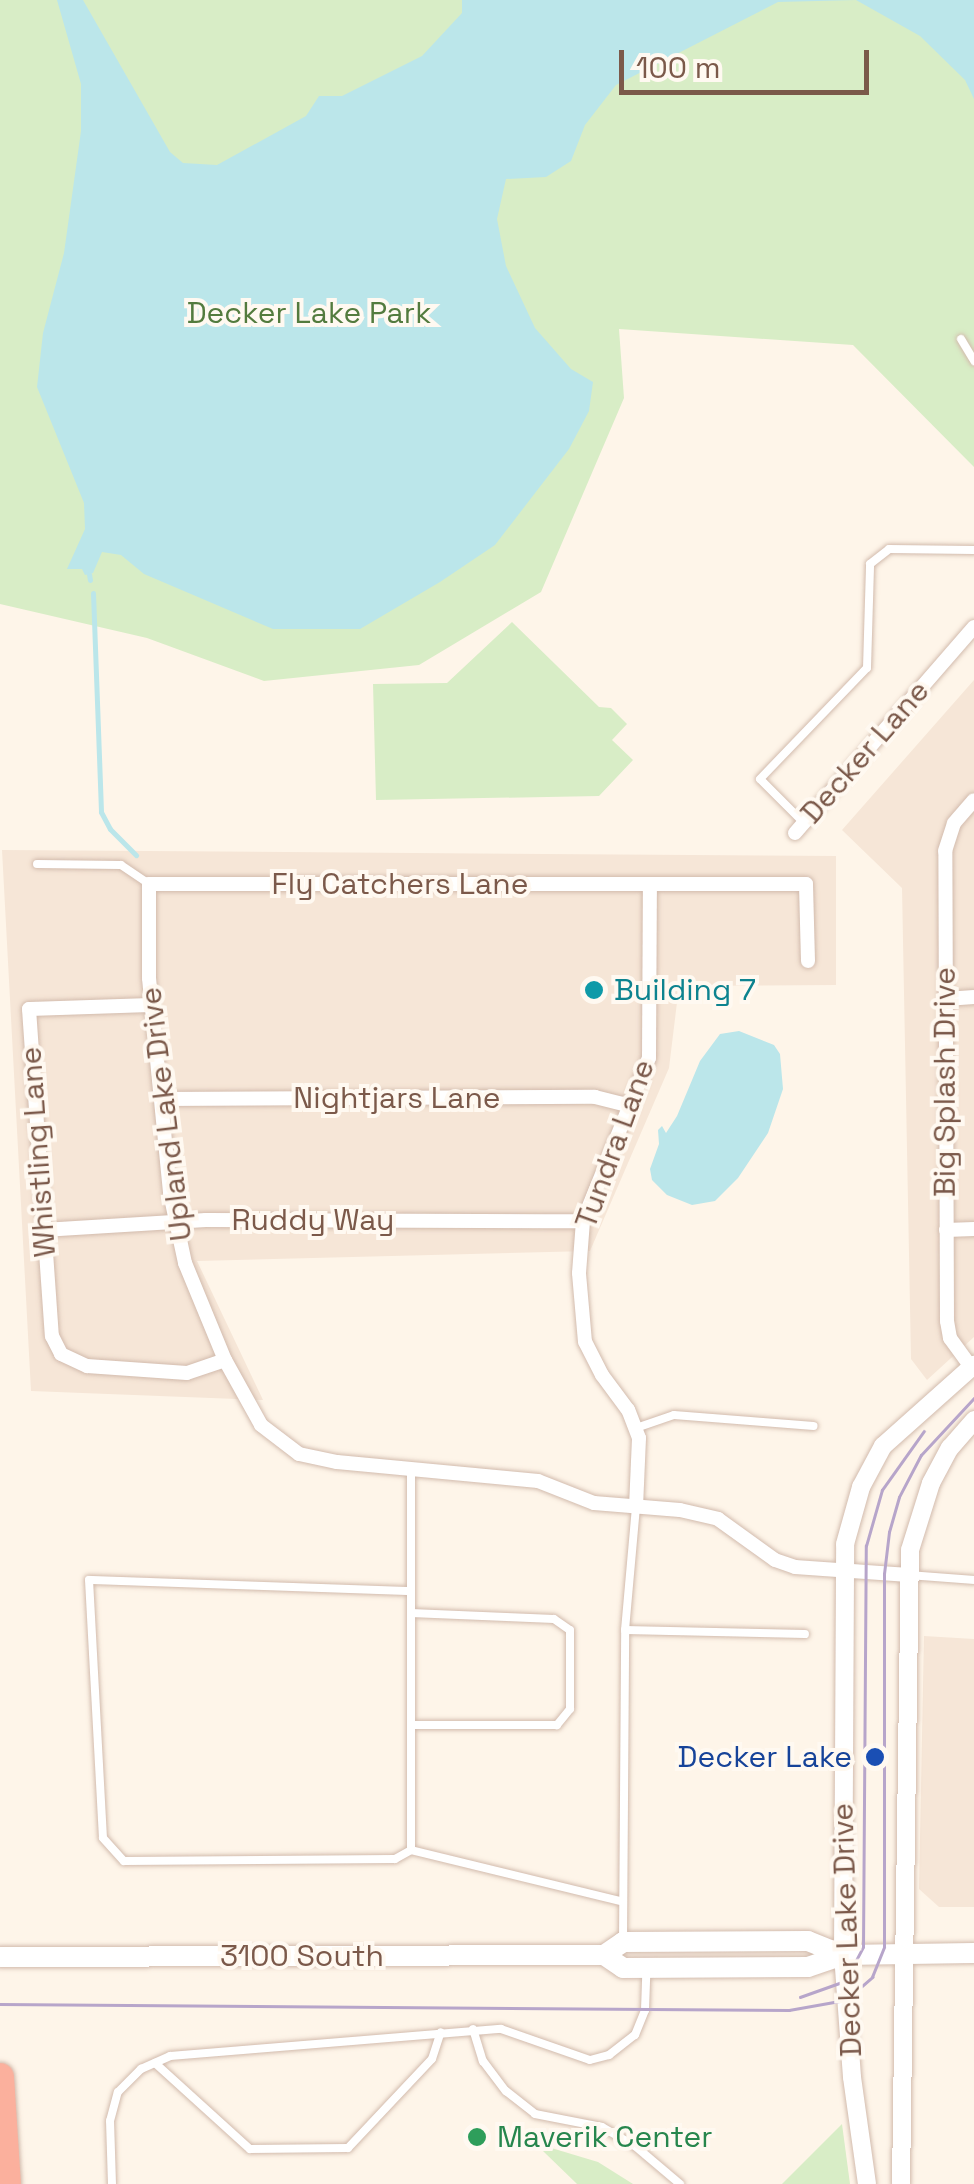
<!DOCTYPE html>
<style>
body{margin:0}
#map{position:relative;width:974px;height:2184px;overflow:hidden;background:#fef5e9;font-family:"Space Grotesk",sans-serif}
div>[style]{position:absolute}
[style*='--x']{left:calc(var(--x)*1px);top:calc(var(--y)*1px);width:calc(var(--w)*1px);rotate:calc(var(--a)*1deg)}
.residential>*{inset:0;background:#f6e6d7}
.green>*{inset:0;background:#d8edc6}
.water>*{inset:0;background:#bbe6ea}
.stream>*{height:5px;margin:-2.5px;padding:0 2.5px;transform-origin:2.5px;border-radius:2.5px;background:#bbe6ea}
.roads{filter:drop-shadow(0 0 2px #d2bbad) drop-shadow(0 0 2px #d2bbad)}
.service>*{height:8px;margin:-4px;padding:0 4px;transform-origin:4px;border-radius:4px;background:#fff}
.minor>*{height:14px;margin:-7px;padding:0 7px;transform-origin:7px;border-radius:7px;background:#fff}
.tertiary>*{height:18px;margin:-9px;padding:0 9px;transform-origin:9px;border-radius:9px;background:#fff}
.secondary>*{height:20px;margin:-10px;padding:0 10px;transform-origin:10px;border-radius:10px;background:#fff}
.motorway>*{height:28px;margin:-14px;padding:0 14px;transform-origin:14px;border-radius:14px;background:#fbb09d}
.tram>*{height:2.5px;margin:-1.25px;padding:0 1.25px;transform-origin:1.25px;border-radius:1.25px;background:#b7a5ca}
.dots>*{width:28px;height:28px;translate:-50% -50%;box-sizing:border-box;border:5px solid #fff9f1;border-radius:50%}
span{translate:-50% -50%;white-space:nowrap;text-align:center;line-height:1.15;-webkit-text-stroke:8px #fff9f1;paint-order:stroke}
.park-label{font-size:30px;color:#537b3e}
.street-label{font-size:30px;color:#7b594a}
.culture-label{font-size:30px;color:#0d838f}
.left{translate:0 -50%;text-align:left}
.transit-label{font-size:30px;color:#164399}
.right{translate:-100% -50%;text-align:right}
.leisure-label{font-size:30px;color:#27864d}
.scale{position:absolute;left:619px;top:50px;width:250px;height:45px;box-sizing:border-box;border:5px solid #7b594a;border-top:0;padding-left:12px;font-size:30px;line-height:35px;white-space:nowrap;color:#7b594a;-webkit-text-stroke:8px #fff9f1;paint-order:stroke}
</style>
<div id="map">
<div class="residential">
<i style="clip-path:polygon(974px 680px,974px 1337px,927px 1380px,911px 1359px,902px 888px,842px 830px)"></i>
<i style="clip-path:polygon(2px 850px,836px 856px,836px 985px,679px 986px,669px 1068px,590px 1251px,197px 1261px,263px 1400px,31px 1391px)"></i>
<i style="clip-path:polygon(924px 1636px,974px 1639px,974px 1907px,939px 1907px,919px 1889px)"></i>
</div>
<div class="green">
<i style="clip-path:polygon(0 0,974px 0,974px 467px,853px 345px,619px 329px,624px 398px,541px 592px,419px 665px,264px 681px,147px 638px,0 604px)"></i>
<i style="clip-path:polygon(512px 622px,599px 707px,611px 708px,627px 724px,612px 740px,633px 760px,599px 796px,376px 800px,373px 684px,447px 683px)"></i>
<i style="clip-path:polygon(842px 2124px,850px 2184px,782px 2184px)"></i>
<i style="clip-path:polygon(548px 2147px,598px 2162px,633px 2184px,577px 2184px,543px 2151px)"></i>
</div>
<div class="water">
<i style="clip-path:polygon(57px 0,83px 0,170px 152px,183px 163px,217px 165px,306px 116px,319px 96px,342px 96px,422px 56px,462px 13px,462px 0,974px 0,974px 99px,965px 80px,920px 36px,856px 0,778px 2px,616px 85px,585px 125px,571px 161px,546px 177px,506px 179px,497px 219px,506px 266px,535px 328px,571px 369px,593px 382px,589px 411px,569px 449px,495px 545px,440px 582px,360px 629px,273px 629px,144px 574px,121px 555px,102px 552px,93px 573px,85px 575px,82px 569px,67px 569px,85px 529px,84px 503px,37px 387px,43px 333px,64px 253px,81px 131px,81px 84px)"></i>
<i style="clip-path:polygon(739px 1031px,774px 1045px,780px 1054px,783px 1089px,768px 1133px,738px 1178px,715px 1201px,692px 1205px,667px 1195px,652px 1180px,650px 1169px,659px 1144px,658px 1130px,662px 1126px,666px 1133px,677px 1116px,700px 1061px,720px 1034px)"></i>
</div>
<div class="stream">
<i style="--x:89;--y:574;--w:6;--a:81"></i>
<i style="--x:93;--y:593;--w:219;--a:87.9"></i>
<i style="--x:101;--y:812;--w:19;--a:62"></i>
<i style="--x:110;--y:829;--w:37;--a:45"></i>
</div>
<div class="roads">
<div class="service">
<i style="--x:961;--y:339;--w:26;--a:59"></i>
<i style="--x:804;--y:823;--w:62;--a:-135"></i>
<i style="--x:760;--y:779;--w:154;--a:-46.1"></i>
<i style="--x:867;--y:668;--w:104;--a:-88.3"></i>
<i style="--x:870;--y:564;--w:24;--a:-38"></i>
<i style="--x:889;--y:549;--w:85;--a:0.7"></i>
<i style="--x:37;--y:864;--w:84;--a:0.7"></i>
<i style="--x:121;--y:865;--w:34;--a:34"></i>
<i style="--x:636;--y:1428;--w:40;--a:-18.9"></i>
<i style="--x:674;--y:1415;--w:140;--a:4.5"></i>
<i style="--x:411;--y:1469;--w:381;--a:90"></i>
<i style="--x:411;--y:1850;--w:216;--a:13.7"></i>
<i style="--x:909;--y:1575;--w:65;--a:4.4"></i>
<i style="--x:410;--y:1591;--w:321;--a:-178"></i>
<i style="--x:89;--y:1580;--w:258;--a:86.9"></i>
<i style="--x:103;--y:1838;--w:31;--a:48"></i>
<i style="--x:124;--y:1861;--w:271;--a:-0.4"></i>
<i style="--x:395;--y:1859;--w:18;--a:-29"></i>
<i style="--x:411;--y:1613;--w:143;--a:2.4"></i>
<i style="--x:554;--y:1619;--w:19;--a:35"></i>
<i style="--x:570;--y:1630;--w:79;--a:90"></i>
<i style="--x:570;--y:1709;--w:21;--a:129"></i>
<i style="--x:557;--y:1725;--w:146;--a:180"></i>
<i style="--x:625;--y:1630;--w:180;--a:1.3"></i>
<i style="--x:623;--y:1942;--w:312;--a:-89.6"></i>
<i style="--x:625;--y:1630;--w:123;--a:-84.9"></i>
<i style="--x:473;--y:2029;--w:34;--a:73"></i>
<i style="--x:483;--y:2061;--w:38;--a:53"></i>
<i style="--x:506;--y:2091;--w:37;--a:38"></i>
<i style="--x:535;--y:2114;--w:68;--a:11"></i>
<i style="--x:602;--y:2127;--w:38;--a:30"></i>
<i style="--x:635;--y:2146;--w:59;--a:40.2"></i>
<i style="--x:155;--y:2063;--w:128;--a:42.2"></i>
<i style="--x:250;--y:2149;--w:98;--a:-0.6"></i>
<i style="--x:348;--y:2148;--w:122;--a:-46.7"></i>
<i style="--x:432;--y:2059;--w:28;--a:-72"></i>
<i style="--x:112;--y:2184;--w:63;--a:-91.8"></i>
<i style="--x:110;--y:2121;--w:30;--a:-75"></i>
<i style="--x:118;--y:2092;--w:33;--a:-45"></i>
<i style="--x:141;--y:2069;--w:32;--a:-24"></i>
<i style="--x:170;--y:2056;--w:332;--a:-4.7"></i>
<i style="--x:501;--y:2029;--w:94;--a:19.2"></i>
<i style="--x:590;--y:2060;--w:20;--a:-15"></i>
<i style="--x:609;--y:2055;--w:33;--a:-38"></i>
<i style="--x:635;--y:2035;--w:27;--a:-68"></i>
<i style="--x:645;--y:2010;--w:38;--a:-88"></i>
</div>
<div class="minor">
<i style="--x:795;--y:833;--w:273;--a:-49"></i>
<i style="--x:808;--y:961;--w:77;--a:-91.5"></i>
<i style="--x:806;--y:884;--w:657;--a:180"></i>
<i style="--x:149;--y:884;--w:94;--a:90"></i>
<i style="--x:149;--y:978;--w:216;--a:84.4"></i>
<i style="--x:170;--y:1193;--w:72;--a:77.9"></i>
<i style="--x:185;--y:1263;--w:105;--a:67.6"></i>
<i style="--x:225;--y:1360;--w:74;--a:61"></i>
<i style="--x:261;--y:1425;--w:48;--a:37.3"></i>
<i style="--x:299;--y:1454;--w:39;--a:12"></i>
<i style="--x:337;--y:1462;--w:202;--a:5.4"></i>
<i style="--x:538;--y:1481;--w:60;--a:21.4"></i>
<i style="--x:594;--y:1503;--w:86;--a:4.7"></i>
<i style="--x:680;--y:1510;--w:39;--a:13"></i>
<i style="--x:718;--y:1519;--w:70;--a:35.7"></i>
<i style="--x:775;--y:1560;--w:21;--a:19"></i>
<i style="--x:795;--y:1567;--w:114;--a:4"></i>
<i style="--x:946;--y:999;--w:28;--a:-4"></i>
<i style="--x:151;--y:1005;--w:122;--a:178.1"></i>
<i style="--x:29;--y:1009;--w:328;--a:86"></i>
<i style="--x:52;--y:1336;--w:20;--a:63"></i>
<i style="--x:61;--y:1354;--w:29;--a:25"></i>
<i style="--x:87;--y:1366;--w:100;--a:4"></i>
<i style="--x:187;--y:1373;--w:40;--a:-18.9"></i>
<i style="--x:161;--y:1099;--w:434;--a:-0.3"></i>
<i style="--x:595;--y:1097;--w:37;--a:14"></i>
<i style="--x:43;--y:1230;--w:163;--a:-3.5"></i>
<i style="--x:206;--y:1220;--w:377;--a:0.2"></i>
<i style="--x:946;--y:1230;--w:28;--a:-2"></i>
<i style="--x:971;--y:1367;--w:36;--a:-126"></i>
<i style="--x:950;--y:1338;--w:17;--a:-100"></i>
<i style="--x:947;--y:1321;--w:470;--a:-90.2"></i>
<i style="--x:945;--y:851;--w:29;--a:-72"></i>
<i style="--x:954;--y:823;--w:30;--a:-49"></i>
<i style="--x:636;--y:1507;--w:69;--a:-87.5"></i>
<i style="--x:639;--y:1438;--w:30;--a:-111"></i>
<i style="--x:628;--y:1410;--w:44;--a:-126.6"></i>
<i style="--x:602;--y:1375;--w:37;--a:-117"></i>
<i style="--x:585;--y:1342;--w:69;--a:-95"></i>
<i style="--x:579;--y:1273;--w:52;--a:-85.6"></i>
<i style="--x:583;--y:1221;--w:176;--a:-68"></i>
<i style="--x:649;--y:1058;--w:173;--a:-89.7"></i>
</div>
<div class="tertiary">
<i style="--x:867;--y:2184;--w:108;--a:-98"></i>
<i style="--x:852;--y:2077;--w:122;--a:-94.2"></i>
<i style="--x:843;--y:1955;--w:411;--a:-89.7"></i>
<i style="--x:845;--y:1544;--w:59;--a:-74.3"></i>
<i style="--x:861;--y:1487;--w:47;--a:-61.8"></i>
<i style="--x:883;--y:1446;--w:122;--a:-41.7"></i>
<i style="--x:901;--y:2184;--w:634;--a:-89.19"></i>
<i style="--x:910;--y:1550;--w:70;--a:-72.6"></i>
<i style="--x:931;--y:1483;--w:40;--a:-62"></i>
<i style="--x:950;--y:1448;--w:37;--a:-49"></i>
</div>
<div class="secondary">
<i style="--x:604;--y:1955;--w:23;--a:-34"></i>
<i style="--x:623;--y:1942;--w:185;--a:-0.3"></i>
<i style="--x:808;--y:1941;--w:38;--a:22"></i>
<i style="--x:0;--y:1957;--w:604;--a:-0.19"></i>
<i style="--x:604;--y:1955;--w:23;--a:34"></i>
<i style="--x:623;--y:1968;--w:185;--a:-0.3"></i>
<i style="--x:808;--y:1967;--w:37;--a:-19"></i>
<i style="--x:843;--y:1955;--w:131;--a:-0.9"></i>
</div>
<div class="motorway">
<i style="--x:0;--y:2077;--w:107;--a:86.3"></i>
</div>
</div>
<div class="tram">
<i style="--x:800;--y:1997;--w:48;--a:-19.6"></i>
<i style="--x:845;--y:1981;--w:38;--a:-62"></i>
<i style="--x:863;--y:1947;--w:401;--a:-89.6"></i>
<i style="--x:866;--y:1546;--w:58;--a:-74.1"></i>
<i style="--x:882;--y:1490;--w:72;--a:-54.6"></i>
<i style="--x:0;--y:2004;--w:789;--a:0.44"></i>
<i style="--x:789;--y:2010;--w:58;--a:-10"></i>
<i style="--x:846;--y:2000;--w:35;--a:-41"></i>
<i style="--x:872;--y:1977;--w:32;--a:-68"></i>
<i style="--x:884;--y:1947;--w:373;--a:-90"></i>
<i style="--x:884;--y:1574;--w:42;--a:-83.2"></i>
<i style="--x:889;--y:1532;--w:36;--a:-74"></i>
<i style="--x:899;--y:1497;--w:47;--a:-62.4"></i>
<i style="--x:921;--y:1455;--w:78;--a:-47.1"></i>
</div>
<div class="dots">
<i style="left:594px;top:990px;background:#0f9aa8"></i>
<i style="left:875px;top:1757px;background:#1a4fb4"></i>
<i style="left:477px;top:2137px;background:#2e9e5b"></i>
</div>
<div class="park-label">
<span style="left:309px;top:313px">Decker Lake Park</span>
</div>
<div class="street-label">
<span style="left:865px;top:752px;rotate:-49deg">Decker Lane</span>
<span style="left:400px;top:884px">Fly Catchers Lane</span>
<span style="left:945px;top:1082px;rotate:-90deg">Big Splash Drive</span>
<span style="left:397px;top:1098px">Nightjars Lane</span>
<span style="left:166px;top:1114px;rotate:-97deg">Upland Lake Drive</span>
<span style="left:615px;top:1144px;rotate:-70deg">Tundra Lane</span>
<span style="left:38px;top:1152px;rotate:-94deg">Whistling Lane</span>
<span style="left:313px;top:1220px">Ruddy Way</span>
<span style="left:847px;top:1930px;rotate:-92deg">Decker Lake Drive</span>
<span style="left:302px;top:1956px">3100 South</span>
</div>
<div class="culture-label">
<span class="left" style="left:614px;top:990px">Building 7</span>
</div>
<div class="transit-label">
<span class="right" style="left:852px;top:1757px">Decker Lake</span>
</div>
<div class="leisure-label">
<span class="left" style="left:497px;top:2137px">Maverik Center</span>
</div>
<div class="scale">100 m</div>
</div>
